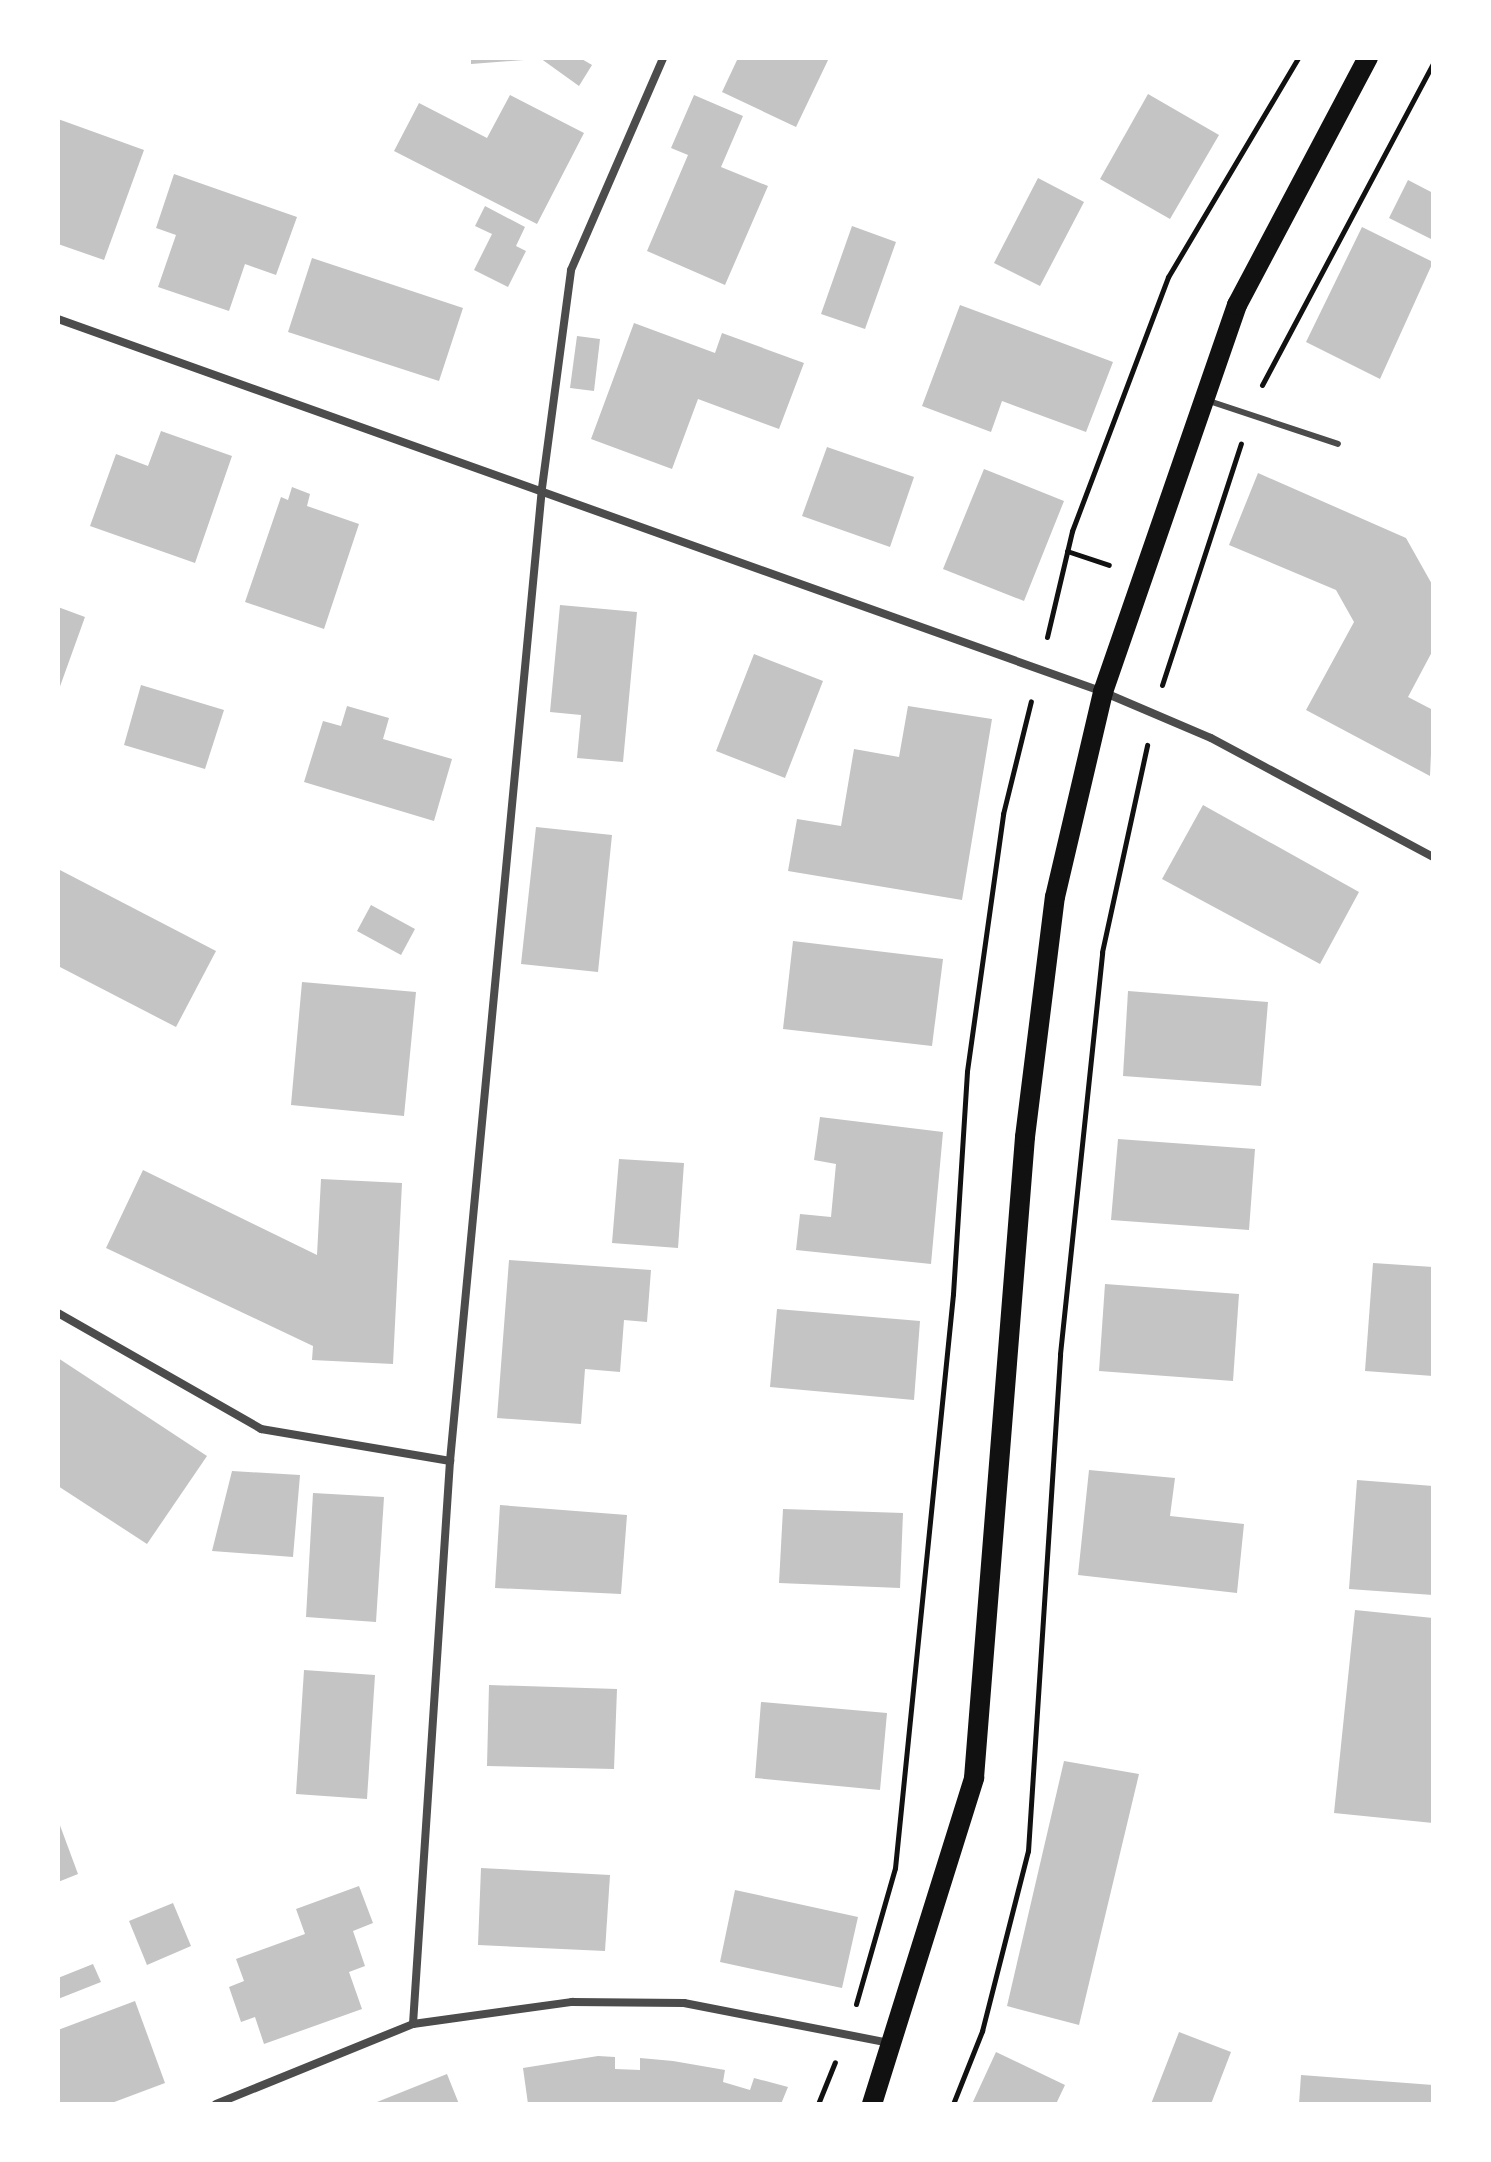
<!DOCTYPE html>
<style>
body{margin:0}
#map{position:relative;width:1491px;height:2162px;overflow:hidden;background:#fff;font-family:Georgia,serif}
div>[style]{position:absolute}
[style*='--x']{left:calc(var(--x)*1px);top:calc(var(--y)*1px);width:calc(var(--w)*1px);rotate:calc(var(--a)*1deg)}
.building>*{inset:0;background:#c4c4c4}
.path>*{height:5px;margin:-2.5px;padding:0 2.5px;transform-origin:2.5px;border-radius:2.5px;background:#111}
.service>*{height:6px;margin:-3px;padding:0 3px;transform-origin:3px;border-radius:3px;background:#4c4c4c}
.minor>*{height:8px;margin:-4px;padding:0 4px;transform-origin:4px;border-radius:4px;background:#4c4c4c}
.primary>*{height:20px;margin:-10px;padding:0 10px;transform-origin:10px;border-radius:10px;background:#111}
span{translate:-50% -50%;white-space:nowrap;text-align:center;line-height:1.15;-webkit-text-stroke:8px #fff;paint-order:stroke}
.frame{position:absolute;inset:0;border:60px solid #fff;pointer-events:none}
</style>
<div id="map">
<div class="building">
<i style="clip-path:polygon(471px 58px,524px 58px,524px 60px,471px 64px)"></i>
<i style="clip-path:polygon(540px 58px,580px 58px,592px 65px,579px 86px)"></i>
<i style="clip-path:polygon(738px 58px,829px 58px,796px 127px,722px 92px)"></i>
<i style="clip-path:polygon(1148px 94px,1219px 135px,1170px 219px,1100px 179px)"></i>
<i style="clip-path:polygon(510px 95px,584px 133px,537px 224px,394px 151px,419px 103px,487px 138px)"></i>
<i style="clip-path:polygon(694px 95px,743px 116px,721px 167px,768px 186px,725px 285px,647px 251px,688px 155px,671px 148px)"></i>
<i style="clip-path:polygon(58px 119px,144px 150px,104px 260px,58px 244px)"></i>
<i style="clip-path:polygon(174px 174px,297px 217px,276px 275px,245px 264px,229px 311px,158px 287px,176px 235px,156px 228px)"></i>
<i style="clip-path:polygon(1038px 178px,1084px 202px,1040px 286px,994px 263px)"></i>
<i style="clip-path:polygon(1408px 180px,1433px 193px,1433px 240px,1389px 218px)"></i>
<i style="clip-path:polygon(485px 206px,525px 227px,516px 246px,526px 251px,508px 287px,474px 270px,492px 234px,475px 226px)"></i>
<i style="clip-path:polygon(852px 226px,896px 242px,865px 329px,821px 314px)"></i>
<i style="clip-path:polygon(1362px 227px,1433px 262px,1380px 379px,1306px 342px)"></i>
<i style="clip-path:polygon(312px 258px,463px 308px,439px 381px,288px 332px)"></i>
<i style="clip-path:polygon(960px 305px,1113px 362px,1086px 432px,1002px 401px,991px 432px,922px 406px)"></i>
<i style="clip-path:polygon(634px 323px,715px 353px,722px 333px,804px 363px,779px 429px,698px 399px,672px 469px,591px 439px)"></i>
<i style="clip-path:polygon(577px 336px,600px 339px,594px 391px,570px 388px)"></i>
<i style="clip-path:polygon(161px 431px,232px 456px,195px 563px,90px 526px,116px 454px,148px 466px)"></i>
<i style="clip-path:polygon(827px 447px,914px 477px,890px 547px,802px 516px)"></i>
<i style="clip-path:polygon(984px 469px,1064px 501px,1024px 601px,943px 569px)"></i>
<i style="clip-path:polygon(1258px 473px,1406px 538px,1433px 586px,1433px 650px,1408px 697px,1433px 710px,1430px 776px,1306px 710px,1354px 622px,1336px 590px,1229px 545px)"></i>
<i style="clip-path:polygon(292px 487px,310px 494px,307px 506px,359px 524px,324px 629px,245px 602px,281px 497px,288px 500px)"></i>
<i style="clip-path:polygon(560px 605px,637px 612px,623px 762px,577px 758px,581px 715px,550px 712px)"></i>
<i style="clip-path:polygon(58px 607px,85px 617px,58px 692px)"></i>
<i style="clip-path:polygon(754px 654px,823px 681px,785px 778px,716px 751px)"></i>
<i style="clip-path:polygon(141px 685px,224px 710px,205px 769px,124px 745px)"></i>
<i style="clip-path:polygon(347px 706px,389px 718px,383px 739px,452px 759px,434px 821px,304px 782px,323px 721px,341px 726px)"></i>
<i style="clip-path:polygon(908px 706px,992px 719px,962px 900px,788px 871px,797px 819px,841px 826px,854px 749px,899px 757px)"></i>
<i style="clip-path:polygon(1203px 805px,1359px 892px,1320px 964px,1162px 879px)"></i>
<i style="clip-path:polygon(536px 827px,612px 835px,598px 972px,521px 964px)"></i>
<i style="clip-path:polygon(58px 869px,216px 951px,176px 1027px,58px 966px)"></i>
<i style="clip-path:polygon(371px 905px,415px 929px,401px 955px,357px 931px)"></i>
<i style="clip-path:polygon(793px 941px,943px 959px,932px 1046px,783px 1029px)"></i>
<i style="clip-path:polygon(302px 982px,416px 992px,404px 1116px,291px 1105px)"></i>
<i style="clip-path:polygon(1128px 991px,1268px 1002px,1261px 1086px,1123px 1076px)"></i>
<i style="clip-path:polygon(820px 1117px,943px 1132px,931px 1264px,796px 1250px,800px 1214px,831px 1217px,836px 1164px,814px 1160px)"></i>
<i style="clip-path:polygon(1118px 1139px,1255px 1149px,1249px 1230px,1111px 1220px)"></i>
<i style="clip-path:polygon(619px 1159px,684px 1163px,678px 1248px,612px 1243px)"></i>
<i style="clip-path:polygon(143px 1170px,317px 1255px,321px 1179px,402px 1183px,393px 1364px,312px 1360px,313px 1346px,106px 1248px)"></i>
<i style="clip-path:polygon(509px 1260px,651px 1270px,647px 1322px,624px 1320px,620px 1372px,585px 1369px,581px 1424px,497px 1418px)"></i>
<i style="clip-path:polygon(1373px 1263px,1433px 1267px,1433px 1376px,1365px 1371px)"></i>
<i style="clip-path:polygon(1105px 1284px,1239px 1294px,1233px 1381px,1099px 1371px)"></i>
<i style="clip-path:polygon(777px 1309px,920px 1321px,914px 1400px,770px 1387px)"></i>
<i style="clip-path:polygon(58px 1358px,207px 1456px,147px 1544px,58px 1486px)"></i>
<i style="clip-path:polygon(1089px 1470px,1175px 1478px,1170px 1516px,1244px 1524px,1237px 1593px,1078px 1575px)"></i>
<i style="clip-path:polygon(232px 1471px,300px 1475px,293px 1557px,212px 1551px)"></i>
<i style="clip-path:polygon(1357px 1480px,1433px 1486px,1433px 1595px,1349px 1589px)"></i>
<i style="clip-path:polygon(313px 1493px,384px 1497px,376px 1622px,306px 1617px)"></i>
<i style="clip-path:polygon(500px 1505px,627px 1515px,621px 1594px,495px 1588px)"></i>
<i style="clip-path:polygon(783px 1509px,903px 1513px,900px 1588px,779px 1583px)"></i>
<i style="clip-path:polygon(1355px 1610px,1433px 1618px,1433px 1823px,1334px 1813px)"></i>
<i style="clip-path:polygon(304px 1670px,375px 1675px,367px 1799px,296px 1794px)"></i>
<i style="clip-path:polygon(489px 1685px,617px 1689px,614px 1769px,487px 1766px)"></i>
<i style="clip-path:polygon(761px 1702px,887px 1713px,880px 1790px,755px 1778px)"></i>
<i style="clip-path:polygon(1064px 1761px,1139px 1774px,1079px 2025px,1007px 2006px)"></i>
<i style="clip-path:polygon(58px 1820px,78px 1874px,58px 1882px)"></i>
<i style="clip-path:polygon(481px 1868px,610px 1875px,605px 1951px,478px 1945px)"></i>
<i style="clip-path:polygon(359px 1886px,373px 1923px,353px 1931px,365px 1966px,349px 1972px,362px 2009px,264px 2044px,255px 2017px,241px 2022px,229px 1987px,244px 1981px,236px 1959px,305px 1934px,296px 1909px)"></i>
<i style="clip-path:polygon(735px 1890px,858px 1917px,842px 1988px,720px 1962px)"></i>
<i style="clip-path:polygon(173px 1903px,191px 1946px,147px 1965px,129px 1921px)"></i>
<i style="clip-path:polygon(93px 1964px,101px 1982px,58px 1999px,58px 1978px)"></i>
<i style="clip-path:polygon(135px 2001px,165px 2083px,109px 2104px,59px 2104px,58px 2030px)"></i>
<i style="clip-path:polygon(1179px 2032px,1231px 2052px,1211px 2104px,1151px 2104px)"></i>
<i style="clip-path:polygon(996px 2052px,1065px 2085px,1056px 2104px,972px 2104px)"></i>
<i style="clip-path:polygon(598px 2056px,615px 2057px,615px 2069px,640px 2070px,640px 2058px,673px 2061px,725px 2070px,723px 2082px,750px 2090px,754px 2078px,788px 2087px,781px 2104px,528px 2104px,523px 2068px)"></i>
<i style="clip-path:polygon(447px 2074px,459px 2104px,372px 2104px)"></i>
<i style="clip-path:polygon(1301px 2075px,1433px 2085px,1433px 2104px,1299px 2104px)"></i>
</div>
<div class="path">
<i style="--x:1262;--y:385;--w:364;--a:-62"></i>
<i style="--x:1067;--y:551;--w:44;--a:18.4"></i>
<i style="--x:1047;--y:637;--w:109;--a:-76.7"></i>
<i style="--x:1072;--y:531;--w:272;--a:-69.3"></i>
<i style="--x:1168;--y:277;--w:255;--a:-59.3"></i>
<i style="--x:1162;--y:685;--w:254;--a:-71.9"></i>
<i style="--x:856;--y:2004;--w:141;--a:-74"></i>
<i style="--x:895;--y:1868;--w:577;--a:-84.23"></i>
<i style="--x:953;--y:1294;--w:223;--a:-86.4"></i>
<i style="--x:967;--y:1071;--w:260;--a:-82"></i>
<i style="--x:1003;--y:814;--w:116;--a:-76.1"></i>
<i style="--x:818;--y:2104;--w:45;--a:-68"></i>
<i style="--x:953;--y:2104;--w:79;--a:-68.3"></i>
<i style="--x:982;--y:2031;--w:186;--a:-75.7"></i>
<i style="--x:1028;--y:1851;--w:498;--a:-86.3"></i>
<i style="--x:1060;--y:1354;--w:404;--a:-84"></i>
<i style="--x:1102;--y:952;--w:212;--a:-77.7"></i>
</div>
<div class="service">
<i style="--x:1206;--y:400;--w:139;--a:18.4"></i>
</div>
<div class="minor">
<i style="--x:58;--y:319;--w:1110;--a:19.64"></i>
<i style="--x:1103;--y:692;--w:117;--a:23.1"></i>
<i style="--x:1211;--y:738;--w:252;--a:28.2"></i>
<i style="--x:58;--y:1313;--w:234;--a:29.7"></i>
<i style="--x:261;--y:1429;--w:192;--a:9.6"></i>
<i style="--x:413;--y:2024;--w:564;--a:-86.24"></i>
<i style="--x:450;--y:1461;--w:977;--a:-84.6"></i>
<i style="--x:542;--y:488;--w:220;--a:-82.4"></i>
<i style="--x:571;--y:270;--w:231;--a:-66.5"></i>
<i style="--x:216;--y:2104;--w:213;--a:-22.1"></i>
<i style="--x:413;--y:2024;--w:161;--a:-7.9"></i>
<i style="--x:572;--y:2002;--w:112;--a:0.5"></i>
<i style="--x:684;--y:2003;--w:210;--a:11"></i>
</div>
<div class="primary">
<i style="--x:872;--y:2104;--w:342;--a:-72.6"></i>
<i style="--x:974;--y:1778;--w:643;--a:-85.45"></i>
<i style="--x:1025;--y:1137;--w:242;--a:-82.9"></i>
<i style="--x:1055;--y:897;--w:211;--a:-76.8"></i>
<i style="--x:1103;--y:692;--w:410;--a:-70.9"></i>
<i style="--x:1237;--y:305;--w:280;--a:-62.1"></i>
</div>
<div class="frame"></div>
</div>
